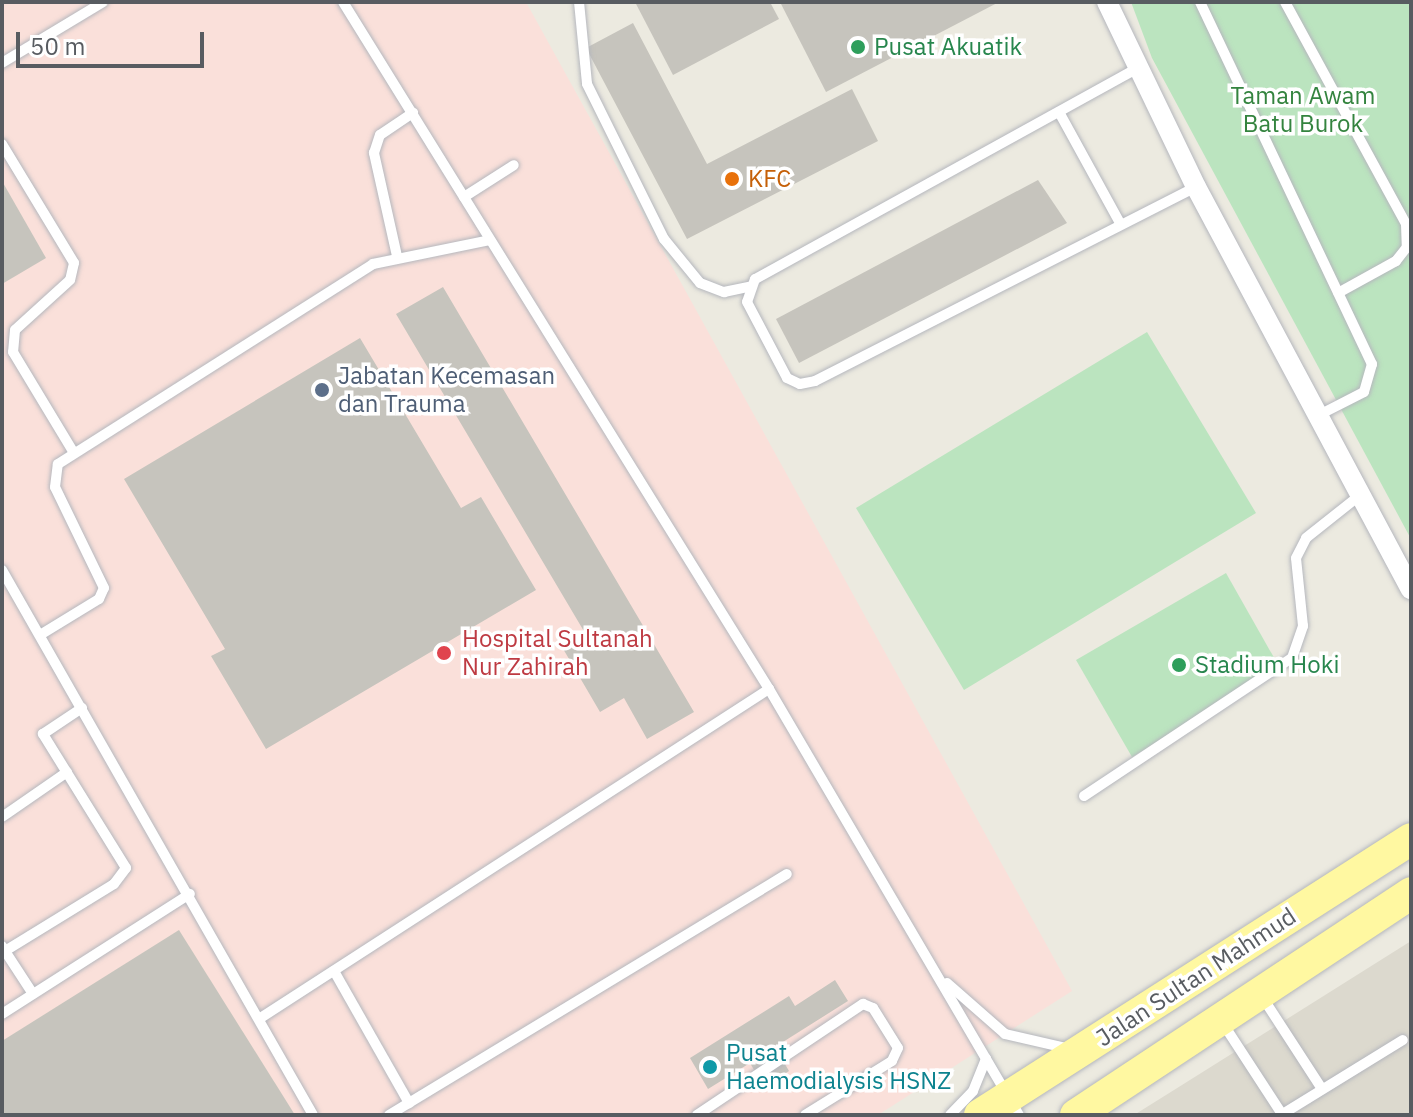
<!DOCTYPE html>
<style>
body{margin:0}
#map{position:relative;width:1413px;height:1117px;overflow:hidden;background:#eceae0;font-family:"IBM Plex Sans",sans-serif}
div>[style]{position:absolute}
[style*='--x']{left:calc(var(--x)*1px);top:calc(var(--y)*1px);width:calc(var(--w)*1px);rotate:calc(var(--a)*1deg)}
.education>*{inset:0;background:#dcd9ce}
.medical>*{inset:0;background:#fae0da}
.green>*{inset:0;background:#bbe4bf}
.building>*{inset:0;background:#c6c4bd}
.roads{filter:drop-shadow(0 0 2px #b5b7bd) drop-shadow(0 0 2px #b5b7bd)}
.service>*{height:10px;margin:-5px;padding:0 5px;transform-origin:5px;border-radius:5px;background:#fff}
.minor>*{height:20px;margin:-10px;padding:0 10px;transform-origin:10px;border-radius:10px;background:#fff}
.primary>*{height:32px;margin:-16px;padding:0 16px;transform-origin:16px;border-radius:16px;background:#fff8a1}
.dots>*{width:22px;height:22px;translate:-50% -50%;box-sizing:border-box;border:4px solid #fff;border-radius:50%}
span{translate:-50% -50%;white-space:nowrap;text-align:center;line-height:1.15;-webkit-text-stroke:7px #fff;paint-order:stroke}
.leisure-label{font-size:24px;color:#27864d}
.left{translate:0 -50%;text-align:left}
.park-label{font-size:24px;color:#34843f}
.food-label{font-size:24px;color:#c56008}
.service-label{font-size:24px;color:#4e5e75}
.health-label{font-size:24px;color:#be3a42}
.street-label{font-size:24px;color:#585c61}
.culture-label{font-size:24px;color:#0d838f}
.frame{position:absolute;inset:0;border:4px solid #585c61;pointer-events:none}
.scale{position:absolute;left:16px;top:32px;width:188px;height:36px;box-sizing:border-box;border:4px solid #585c61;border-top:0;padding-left:10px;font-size:24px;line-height:28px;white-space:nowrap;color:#585c61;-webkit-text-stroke:6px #fff;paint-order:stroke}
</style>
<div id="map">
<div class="education">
<i style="clip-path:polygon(1411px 941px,1411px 1115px,1134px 1115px,1182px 1085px)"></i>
</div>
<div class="medical">
<i style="clip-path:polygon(2px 2px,526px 2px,1072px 991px,878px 1115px,2px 1115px)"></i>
</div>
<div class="green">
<i style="clip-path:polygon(1131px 2px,1411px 2px,1411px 539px,1152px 58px)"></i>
<i style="clip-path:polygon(1147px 332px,1256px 513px,964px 690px,856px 508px)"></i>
<i style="clip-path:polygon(1226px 573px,1281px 670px,1132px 757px,1076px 660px)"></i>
</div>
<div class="building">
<i style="clip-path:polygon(635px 2px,770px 2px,779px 19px,673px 75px)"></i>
<i style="clip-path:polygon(780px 2px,999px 2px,826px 92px)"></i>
<i style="clip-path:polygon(633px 23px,707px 164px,852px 89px,878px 141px,687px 239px,586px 48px)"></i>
<i style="clip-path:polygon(1038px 180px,1067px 223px,799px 363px,776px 319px)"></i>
<i style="clip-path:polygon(2px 181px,46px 258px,2px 284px)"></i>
<i style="clip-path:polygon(443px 287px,694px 712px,647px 739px,624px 698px,600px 712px,562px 647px,585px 633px,396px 314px)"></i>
<i style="clip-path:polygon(360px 338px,461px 508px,481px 497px,536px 590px,266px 749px,211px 656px,225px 649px,124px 479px)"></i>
<i style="clip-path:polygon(179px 930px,295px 1115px,2px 1115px,2px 1041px)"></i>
<i style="clip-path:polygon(835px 980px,848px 1001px,775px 1047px,789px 1071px,764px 1087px,750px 1063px,708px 1089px,690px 1058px,789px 996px,795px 1006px)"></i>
</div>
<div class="roads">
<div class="service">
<i style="--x:343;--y:2;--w:808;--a:58.2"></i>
<i style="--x:769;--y:689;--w:494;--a:59.6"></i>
<i style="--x:579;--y:2;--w:82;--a:84.4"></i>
<i style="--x:587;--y:84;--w:173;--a:63.6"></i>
<i style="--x:664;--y:239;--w:57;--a:50.7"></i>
<i style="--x:700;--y:283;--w:26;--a:21"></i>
<i style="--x:724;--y:292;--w:25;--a:-12"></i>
<i style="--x:1200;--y:2;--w:401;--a:64.6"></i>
<i style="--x:1372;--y:364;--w:29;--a:106"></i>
<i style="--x:1364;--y:392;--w:53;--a:152.9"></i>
<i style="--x:1285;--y:2;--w:253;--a:61.4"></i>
<i style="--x:1406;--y:224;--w:23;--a:88"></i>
<i style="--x:1407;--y:247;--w:18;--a:128"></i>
<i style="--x:1396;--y:261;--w:66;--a:151.1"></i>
<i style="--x:2;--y:63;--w:118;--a:-31.1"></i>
<i style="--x:1136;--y:69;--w:435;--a:151.1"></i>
<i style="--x:755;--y:279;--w:24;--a:109"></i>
<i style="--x:747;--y:302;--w:86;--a:62.2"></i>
<i style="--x:787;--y:378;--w:14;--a:25"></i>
<i style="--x:800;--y:384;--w:15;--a:-11"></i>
<i style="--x:815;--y:381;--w:428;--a:-27"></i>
<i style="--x:1059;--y:112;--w:127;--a:61.2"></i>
<i style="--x:2;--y:144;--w:139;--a:58.8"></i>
<i style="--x:74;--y:263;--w:17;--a:103"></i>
<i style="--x:70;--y:280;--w:74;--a:137.7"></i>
<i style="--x:15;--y:330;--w:22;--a:95"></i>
<i style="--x:13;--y:352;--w:118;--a:58.9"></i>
<i style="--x:464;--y:197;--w:59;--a:-32.6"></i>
<i style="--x:397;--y:256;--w:106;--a:-102.6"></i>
<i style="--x:374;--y:153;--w:19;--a:-72"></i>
<i style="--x:380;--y:135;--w:40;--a:-34"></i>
<i style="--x:2;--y:570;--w:627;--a:60.29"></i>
<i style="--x:40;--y:635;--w:69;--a:-31.4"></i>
<i style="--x:99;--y:599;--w:12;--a:-66"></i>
<i style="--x:104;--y:588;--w:112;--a:-115.9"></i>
<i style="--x:55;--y:487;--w:23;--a:-83"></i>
<i style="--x:58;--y:464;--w:373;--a:-32.4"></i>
<i style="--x:373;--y:264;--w:119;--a:-11.6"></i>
<i style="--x:1084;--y:796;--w:250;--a:-33.6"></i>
<i style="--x:1292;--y:658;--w:34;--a:-71"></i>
<i style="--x:1303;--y:626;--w:68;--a:-95.9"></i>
<i style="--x:1296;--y:558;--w:22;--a:-63"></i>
<i style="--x:1306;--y:538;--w:69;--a:-38.5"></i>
<i style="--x:2;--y:817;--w:79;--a:-34.7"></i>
<i style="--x:2;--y:946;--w:6;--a:59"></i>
<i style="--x:5;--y:951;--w:128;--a:-31.6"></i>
<i style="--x:114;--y:884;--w:20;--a:-53"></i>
<i style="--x:126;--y:868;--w:158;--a:-121.8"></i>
<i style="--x:43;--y:734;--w:47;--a:-33.7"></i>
<i style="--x:5;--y:951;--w:51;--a:56.9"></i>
<i style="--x:334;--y:971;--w:152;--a:60.4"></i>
<i style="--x:947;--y:983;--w:77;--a:41.3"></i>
<i style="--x:1005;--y:1034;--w:67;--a:13"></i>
<i style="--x:1261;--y:995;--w:112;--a:57"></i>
<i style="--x:2;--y:1014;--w:223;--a:-32.6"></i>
<i style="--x:262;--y:1017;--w:604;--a:-32.9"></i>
<i style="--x:1222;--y:1022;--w:110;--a:56.9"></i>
<i style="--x:389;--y:1115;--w:465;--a:-31.2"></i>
<i style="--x:697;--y:1115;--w:200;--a:-33.8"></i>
<i style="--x:863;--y:1004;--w:11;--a:22"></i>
<i style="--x:873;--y:1008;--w:47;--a:58"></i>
<i style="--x:898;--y:1048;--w:14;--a:115"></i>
<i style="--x:892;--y:1061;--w:102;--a:148.2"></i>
<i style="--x:950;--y:1115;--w:33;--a:-46"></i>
<i style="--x:973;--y:1091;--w:35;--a:-68"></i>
<i style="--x:1281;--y:1115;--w:143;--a:-31.6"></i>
</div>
<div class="minor">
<i style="--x:1107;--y:2;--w:205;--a:64.3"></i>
<i style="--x:1196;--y:187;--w:456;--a:61.9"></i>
</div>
<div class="primary">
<i style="--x:980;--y:1115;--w:512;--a:-32.63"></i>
<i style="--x:1076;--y:1115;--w:402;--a:-33.5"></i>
</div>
</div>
<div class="dots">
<i style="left:858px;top:47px;background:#2e9e5b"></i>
<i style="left:732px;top:179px;background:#e8710a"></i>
<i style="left:322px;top:390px;background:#5c6f8a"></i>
<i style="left:444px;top:653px;background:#e0444e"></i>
<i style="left:1179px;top:665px;background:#2e9e5b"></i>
<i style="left:710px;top:1067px;background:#0f9aa8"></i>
</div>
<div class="leisure-label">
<span class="left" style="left:874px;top:47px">Pusat Akuatik</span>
<span class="left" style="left:1195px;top:665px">Stadium Hoki</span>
</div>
<div class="park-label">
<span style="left:1303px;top:110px">Taman Awam<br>Batu Burok</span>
</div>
<div class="food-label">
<span class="left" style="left:748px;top:179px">KFC</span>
</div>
<div class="service-label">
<span class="left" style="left:338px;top:390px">Jabatan Kecemasan<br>dan Trauma</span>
</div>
<div class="health-label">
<span class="left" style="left:462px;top:653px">Hospital Sultanah<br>Nur Zahirah</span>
</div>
<div class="street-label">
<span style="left:1196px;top:977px;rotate:-33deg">Jalan Sultan Mahmud</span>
</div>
<div class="culture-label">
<span class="left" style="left:726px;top:1067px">Pusat<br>Haemodialysis HSNZ</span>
</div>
<div class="frame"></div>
<div class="scale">50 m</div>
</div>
